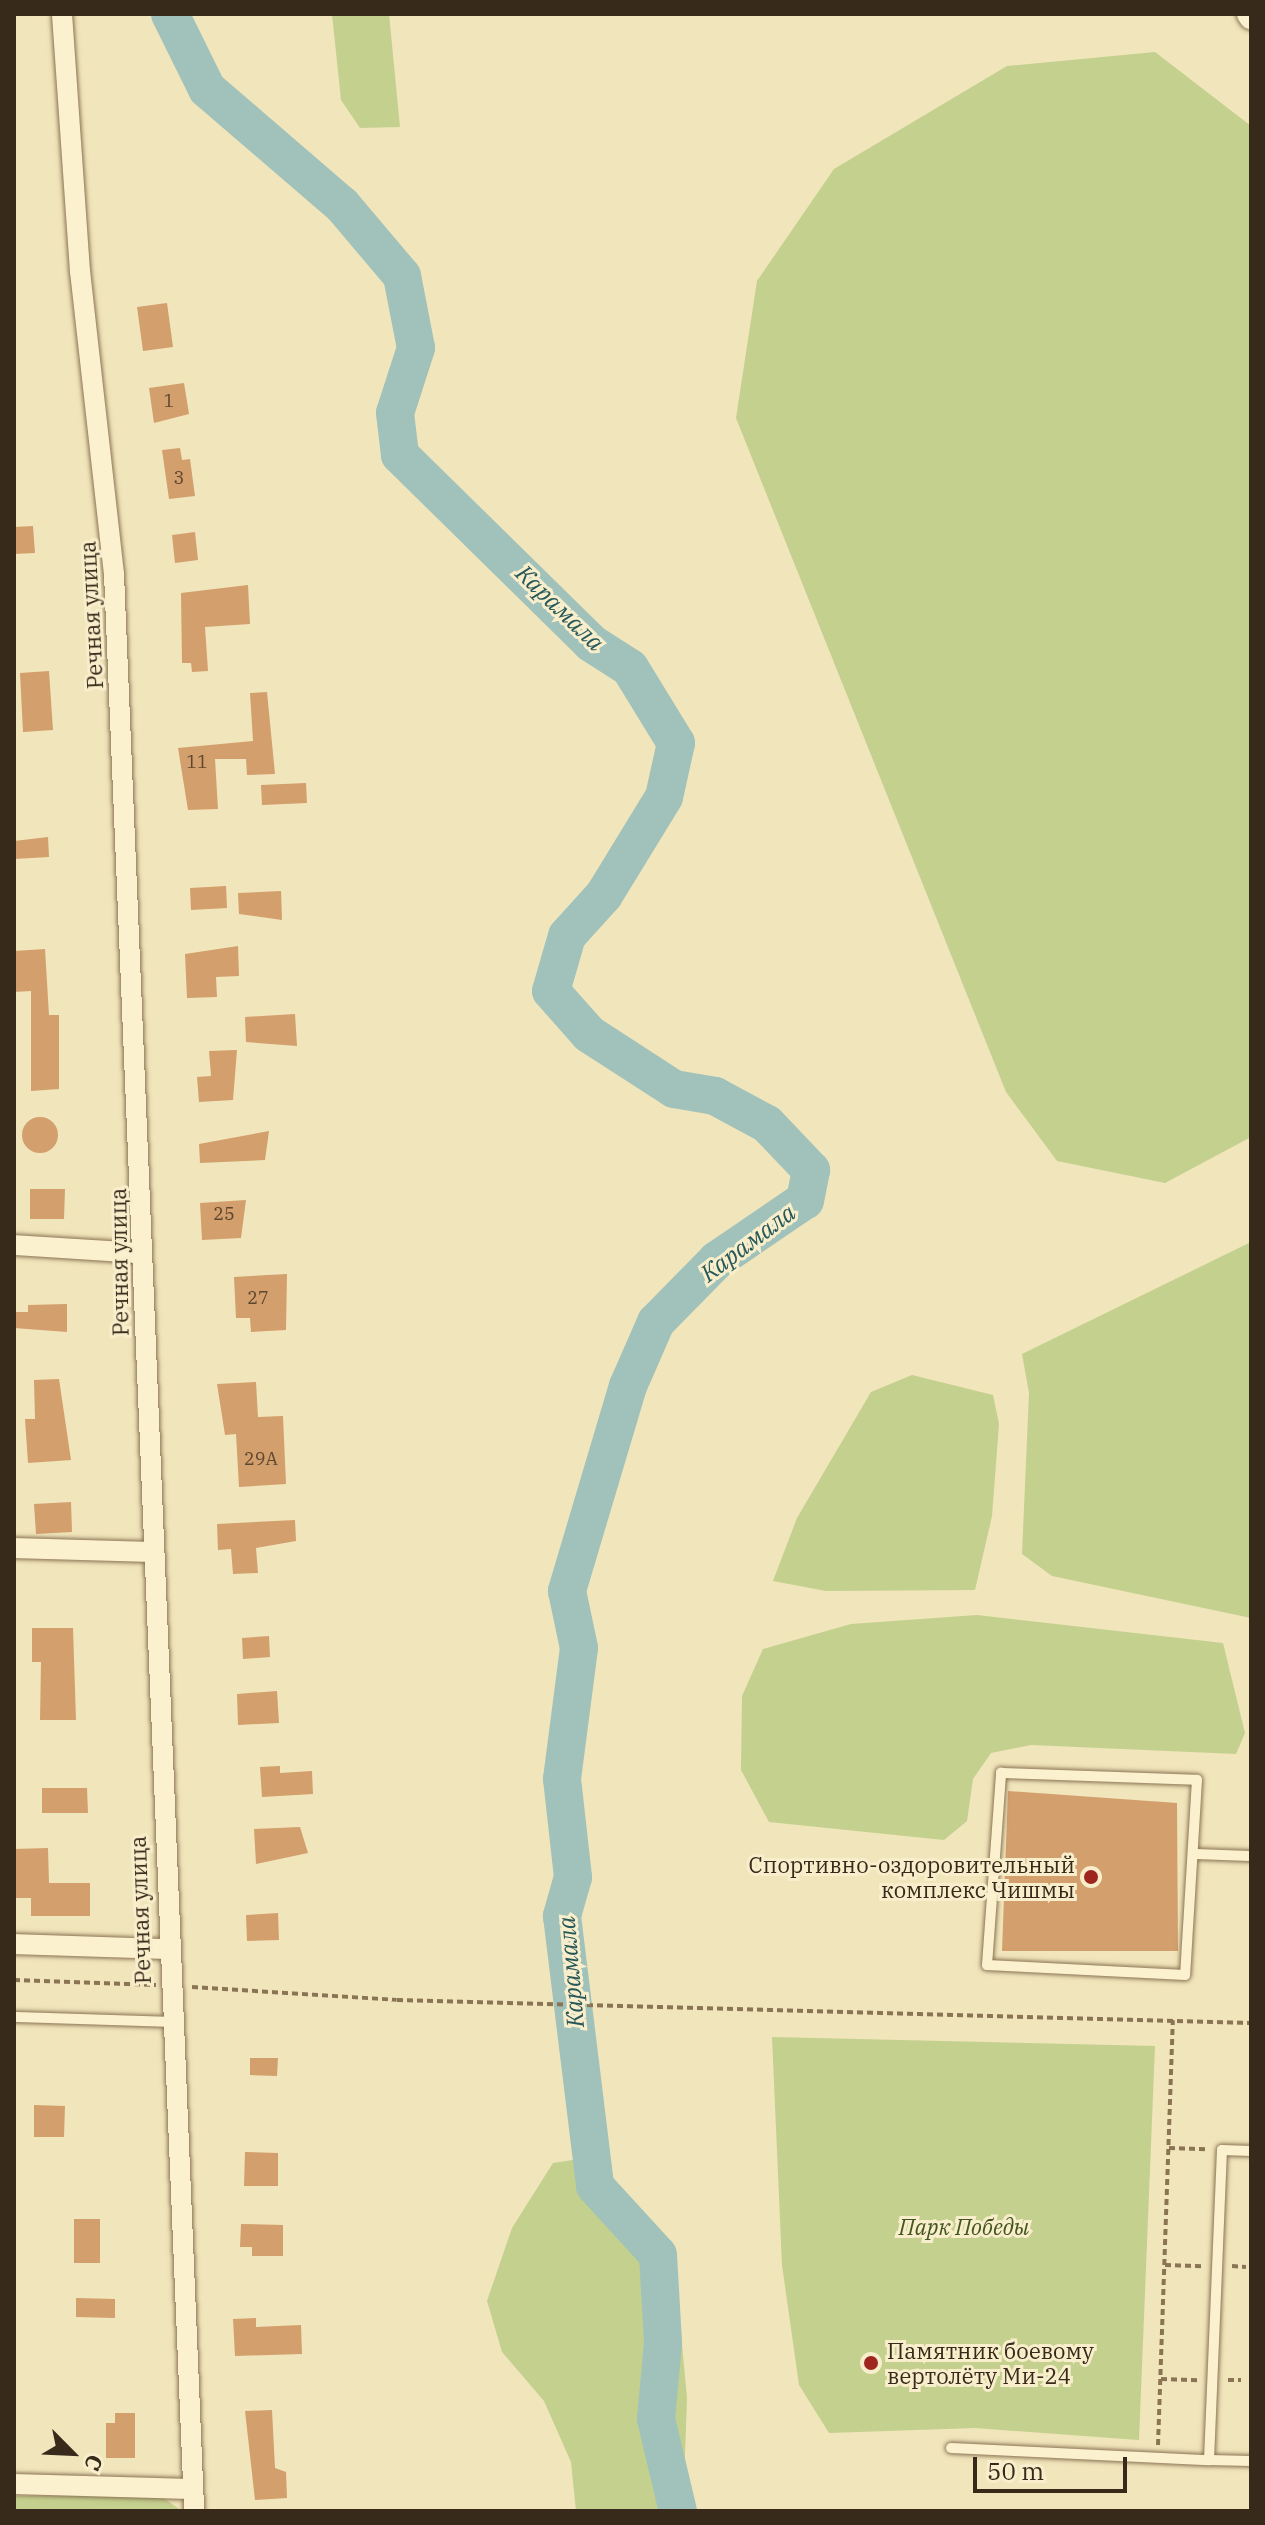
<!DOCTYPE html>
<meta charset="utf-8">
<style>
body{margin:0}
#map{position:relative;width:1265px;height:2525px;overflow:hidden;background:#f1e5bb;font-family:"IBM Plex Serif",serif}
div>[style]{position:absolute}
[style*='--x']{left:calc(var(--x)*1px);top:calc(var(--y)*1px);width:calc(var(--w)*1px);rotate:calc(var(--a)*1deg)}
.green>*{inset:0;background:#c4d08e}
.river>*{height:38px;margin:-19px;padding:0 19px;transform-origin:19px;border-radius:19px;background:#a0c2ba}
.building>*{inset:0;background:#d39f6d}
.round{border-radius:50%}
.path>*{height:4px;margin-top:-2px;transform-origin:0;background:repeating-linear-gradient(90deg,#8a7453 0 6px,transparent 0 10px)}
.roads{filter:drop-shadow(0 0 2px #8a7453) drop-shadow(0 0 2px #8a7453)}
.service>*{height:10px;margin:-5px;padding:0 5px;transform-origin:5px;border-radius:5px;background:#fcf1ce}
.minor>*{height:20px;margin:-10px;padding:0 10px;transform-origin:10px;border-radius:10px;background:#fcf1ce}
.tertiary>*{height:24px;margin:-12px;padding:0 12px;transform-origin:12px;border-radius:12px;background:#fcf1ce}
.dots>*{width:22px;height:22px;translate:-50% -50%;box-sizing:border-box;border:4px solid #f8eecb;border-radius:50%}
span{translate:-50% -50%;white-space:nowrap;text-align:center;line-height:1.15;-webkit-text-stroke:6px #f8eecb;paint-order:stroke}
.number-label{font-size:18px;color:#5e472f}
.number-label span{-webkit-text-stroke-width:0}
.street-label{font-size:22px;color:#372a1a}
.poi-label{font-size:22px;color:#372a1a}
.right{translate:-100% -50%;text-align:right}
.left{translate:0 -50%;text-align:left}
.park-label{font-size:22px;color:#44561f;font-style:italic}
.water-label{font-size:24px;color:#275859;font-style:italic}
.frame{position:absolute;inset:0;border:16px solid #372a1a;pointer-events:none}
.north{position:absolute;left:32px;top:2413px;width:80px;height:80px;-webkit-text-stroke:6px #f8eecb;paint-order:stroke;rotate:114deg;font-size:22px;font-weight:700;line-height:32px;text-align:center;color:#372a1a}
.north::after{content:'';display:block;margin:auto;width:28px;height:36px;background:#372a1a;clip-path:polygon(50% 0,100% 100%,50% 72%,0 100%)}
.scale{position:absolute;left:973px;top:2457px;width:154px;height:36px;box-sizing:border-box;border:4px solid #372a1a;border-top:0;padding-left:10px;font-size:24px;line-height:28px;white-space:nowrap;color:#372a1a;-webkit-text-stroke:6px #f8eecb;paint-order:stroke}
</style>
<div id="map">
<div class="green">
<i style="clip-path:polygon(332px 14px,389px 14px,400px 127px,360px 128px,341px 100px)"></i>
<i style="clip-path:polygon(1155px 52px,1251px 126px,1251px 1137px,1165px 1183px,1057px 1161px,1006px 1092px,736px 418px,757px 281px,834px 169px,1007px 66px)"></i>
<i style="clip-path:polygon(1251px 1242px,1251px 1618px,1052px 1576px,1022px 1554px,1029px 1393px,1022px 1354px)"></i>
<i style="clip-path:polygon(912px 1375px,993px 1395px,999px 1424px,992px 1516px,975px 1590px,826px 1591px,773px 1581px,797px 1518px,871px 1392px)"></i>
<i style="clip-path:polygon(977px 1615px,1223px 1643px,1245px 1733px,1236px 1754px,1031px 1745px,991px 1753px,973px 1779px,967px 1821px,944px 1840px,769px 1822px,741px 1770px,742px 1696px,763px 1649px,851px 1624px)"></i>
<i style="clip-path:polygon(772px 2037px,1155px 2046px,1139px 2440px,975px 2428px,829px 2433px,799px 2385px,782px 2265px)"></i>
<i style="clip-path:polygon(592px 2157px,674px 2258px,687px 2398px,683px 2511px,576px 2511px,571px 2462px,544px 2401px,502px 2352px,487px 2301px,512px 2228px,553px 2163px)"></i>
<i style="clip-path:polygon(158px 2494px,182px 2511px,14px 2511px,14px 2496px)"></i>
</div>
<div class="river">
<i style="--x:170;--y:14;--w:84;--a:63.7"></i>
<i style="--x:207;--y:89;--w:178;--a:40.7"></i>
<i style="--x:342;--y:205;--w:93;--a:49.8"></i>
<i style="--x:402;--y:276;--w:73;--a:79"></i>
<i style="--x:416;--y:348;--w:68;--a:107.9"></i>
<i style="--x:395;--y:413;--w:42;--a:83.2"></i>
<i style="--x:400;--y:455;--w:268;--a:44.5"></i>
<i style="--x:591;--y:643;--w:46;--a:32.7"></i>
<i style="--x:630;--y:668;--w:88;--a:58.5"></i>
<i style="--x:676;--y:743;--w:55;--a:102.5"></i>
<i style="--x:664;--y:797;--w:115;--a:121.5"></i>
<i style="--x:604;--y:895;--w:55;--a:132.1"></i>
<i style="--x:567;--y:936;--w:57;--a:106.2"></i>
<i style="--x:551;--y:991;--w:57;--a:48.5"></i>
<i style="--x:589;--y:1034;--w:101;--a:32.9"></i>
<i style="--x:674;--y:1089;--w:42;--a:9.7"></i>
<i style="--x:715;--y:1096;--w:59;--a:28.3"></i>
<i style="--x:767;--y:1124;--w:64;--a:46.3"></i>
<i style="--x:811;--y:1170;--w:31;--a:101"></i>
<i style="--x:805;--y:1200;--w:107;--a:145.7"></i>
<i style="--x:717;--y:1260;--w:87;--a:134.5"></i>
<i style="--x:656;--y:1322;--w:70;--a:113.6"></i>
<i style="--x:628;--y:1386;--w:214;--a:106.6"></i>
<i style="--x:567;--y:1591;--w:58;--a:78.1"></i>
<i style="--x:579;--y:1648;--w:132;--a:97.4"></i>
<i style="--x:562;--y:1779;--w:99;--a:83.6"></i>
<i style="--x:573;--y:1877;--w:41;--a:105.8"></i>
<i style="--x:562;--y:1916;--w:272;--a:83"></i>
<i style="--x:595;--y:2186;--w:93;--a:47.6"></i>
<i style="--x:658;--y:2255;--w:88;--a:86.7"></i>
<i style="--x:663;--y:2343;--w:76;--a:95.3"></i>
<i style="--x:656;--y:2419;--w:95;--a:76.6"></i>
</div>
<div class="building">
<i style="clip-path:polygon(167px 303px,173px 347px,143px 351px,137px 307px)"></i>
<i style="clip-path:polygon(184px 383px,189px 414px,154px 423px,149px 388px)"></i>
<i style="clip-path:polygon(180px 448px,182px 460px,190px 459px,195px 496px,169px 499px,162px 450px)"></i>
<i style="clip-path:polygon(33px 526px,35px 553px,14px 554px,14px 527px)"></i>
<i style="clip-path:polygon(195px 532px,198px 560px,175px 563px,172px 535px)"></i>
<i style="clip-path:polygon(248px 585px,250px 624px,205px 627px,208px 671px,192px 672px,191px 663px,182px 663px,181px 593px)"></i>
<i style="clip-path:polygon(49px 671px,53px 730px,23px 732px,20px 673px)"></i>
<i style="clip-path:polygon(267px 692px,275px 774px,247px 775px,246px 759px,215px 759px,218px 809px,188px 810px,178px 748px,253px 741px,250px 693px)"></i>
<i style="clip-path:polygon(306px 783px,307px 803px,262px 805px,261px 785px)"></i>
<i style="clip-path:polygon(48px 837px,49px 857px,14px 859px,14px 841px)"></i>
<i style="clip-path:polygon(226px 886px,227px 908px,191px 910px,190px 888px)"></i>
<i style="clip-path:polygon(281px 891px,282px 920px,239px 914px,238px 893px)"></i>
<i style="clip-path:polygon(238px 946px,239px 976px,216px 977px,217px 997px,187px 998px,185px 954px)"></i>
<i style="clip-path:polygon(45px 949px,49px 1015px,59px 1015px,59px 1089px,31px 1091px,31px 991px,14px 992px,14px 951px)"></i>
<i style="clip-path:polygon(295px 1014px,297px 1046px,246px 1042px,245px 1017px)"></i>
<i style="clip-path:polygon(237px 1050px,233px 1100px,199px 1102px,197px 1077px,211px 1076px,209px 1051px)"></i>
<i class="round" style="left:22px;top:1117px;width:36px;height:36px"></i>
<i style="clip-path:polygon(269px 1131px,265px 1160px,200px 1163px,199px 1144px)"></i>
<i style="clip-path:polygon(30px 1189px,65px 1189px,64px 1219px,30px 1219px)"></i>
<i style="clip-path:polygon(246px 1200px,241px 1238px,202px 1240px,200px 1203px)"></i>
<i style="clip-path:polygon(287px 1274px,286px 1330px,251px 1332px,250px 1318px,236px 1318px,234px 1277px)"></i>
<i style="clip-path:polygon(67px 1304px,67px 1332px,14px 1328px,14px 1312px,28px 1312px,28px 1305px)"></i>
<i style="clip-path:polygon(59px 1379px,71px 1460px,28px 1463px,25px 1419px,35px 1419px,34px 1380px)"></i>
<i style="clip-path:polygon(256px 1382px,258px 1417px,283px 1416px,286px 1484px,239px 1487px,236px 1434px,225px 1435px,217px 1384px)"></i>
<i style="clip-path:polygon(71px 1502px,72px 1532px,36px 1534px,34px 1504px)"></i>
<i style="clip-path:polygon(295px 1520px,296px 1541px,256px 1548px,258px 1573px,233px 1574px,231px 1549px,218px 1550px,217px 1524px)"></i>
<i style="clip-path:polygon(32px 1628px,73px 1628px,76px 1720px,40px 1720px,41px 1662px,32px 1662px)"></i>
<i style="clip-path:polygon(269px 1636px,270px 1657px,243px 1659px,242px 1638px)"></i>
<i style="clip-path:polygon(277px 1691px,279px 1723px,238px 1725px,237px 1694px)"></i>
<i style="clip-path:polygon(280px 1766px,280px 1773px,312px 1771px,313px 1794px,262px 1797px,260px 1767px)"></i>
<i style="clip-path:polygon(42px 1788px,87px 1788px,88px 1813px,42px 1813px)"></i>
<i style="clip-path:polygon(1008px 1791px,1177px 1803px,1178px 1951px,1002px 1951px)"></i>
<i style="clip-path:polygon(300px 1827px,308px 1853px,256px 1864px,254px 1829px)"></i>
<i style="clip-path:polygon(48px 1848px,49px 1883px,90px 1883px,90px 1916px,31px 1916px,31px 1898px,14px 1898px,14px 1849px)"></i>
<i style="clip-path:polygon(278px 1913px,279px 1940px,247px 1941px,246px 1915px)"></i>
<i style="clip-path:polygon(250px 2058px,278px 2058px,277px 2076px,250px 2075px)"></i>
<i style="clip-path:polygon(34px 2105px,65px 2106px,64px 2137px,34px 2137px)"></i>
<i style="clip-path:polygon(245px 2152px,278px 2153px,278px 2186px,244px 2186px)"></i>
<i style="clip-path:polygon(74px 2219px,100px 2219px,100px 2263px,74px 2263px)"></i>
<i style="clip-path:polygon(241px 2224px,283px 2225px,283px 2256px,252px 2256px,252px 2247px,240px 2247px)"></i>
<i style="clip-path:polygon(76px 2298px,115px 2299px,115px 2318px,76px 2317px)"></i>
<i style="clip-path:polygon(256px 2318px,256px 2327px,301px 2325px,302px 2354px,235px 2356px,233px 2319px)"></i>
<i style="clip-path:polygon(272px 2410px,275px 2468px,286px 2472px,287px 2498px,255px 2500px,245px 2411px)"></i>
<i style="clip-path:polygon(115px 2413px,135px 2413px,135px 2458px,106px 2458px,106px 2423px,115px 2423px)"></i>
</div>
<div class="path">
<i style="--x:14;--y:1980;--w:142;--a:2"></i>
<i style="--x:192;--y:1987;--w:205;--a:3.6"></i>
<i style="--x:397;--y:2000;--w:854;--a:1.54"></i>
<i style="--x:1169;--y:2148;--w:38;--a:2"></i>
<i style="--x:1165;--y:2265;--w:38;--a:2"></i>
<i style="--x:1232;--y:2266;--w:14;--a:4"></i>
<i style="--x:1161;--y:2379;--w:38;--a:2"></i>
<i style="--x:1228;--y:2380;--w:13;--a:0"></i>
<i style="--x:1158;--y:2445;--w:425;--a:-88"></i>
</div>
<div class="roads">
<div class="service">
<i style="--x:1001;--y:1773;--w:196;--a:2"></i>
<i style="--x:1197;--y:1780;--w:195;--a:93.5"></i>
<i style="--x:1185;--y:1975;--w:198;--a:-177.1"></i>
<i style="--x:987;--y:1965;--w:193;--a:-85.8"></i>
<i style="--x:1194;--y:1854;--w:57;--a:2"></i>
<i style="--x:14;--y:2017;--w:155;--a:1.8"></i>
<i style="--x:1251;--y:2151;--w:29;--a:-178"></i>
<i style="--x:1222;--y:2150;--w:310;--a:92.4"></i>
<i style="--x:1209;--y:2460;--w:42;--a:1.4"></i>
<i style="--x:951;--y:2448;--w:258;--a:2.7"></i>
</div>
<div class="minor">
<i style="--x:62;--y:14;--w:258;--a:86"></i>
<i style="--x:80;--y:271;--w:305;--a:83.6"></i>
<i style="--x:114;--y:574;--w:1939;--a:87.63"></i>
<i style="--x:14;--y:1245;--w:128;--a:3.6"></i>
<i style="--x:14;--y:1548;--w:137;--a:1.7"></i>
<i style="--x:14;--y:1944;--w:152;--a:1.9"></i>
<i style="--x:14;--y:2484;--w:176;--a:1.6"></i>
</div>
<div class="tertiary">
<i style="--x:1249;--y:14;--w:4;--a:56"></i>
</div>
</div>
<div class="dots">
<i style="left:1091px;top:1877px;background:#9e261e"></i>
<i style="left:871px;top:2363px;background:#9e261e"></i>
</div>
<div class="number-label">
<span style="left:169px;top:401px">1</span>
<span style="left:179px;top:478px">3</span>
<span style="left:197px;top:762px">11</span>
<span style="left:224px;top:1214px">25</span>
<span style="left:258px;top:1298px">27</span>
<span style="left:261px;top:1459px">29А</span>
</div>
<div class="street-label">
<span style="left:91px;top:615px;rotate:-93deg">Речная улица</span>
<span style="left:119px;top:1262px;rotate:-91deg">Речная улица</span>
<span style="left:140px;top:1910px;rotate:-92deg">Речная улица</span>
</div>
<div class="poi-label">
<span class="right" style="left:1075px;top:1877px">Спортивно-оздоровительный<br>комплекс Чишмы</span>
<span class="left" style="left:887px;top:2363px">Памятник боевому<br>вертолёту Ми-24</span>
</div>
<div class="park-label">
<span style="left:964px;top:2227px">Парк Победы</span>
</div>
<div class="water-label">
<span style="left:560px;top:608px;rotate:44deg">Карамала</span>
<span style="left:748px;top:1243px;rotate:-37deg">Карамала</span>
<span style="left:571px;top:1972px;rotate:-95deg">Карамала</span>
</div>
<div class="frame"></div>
<div class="north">С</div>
<div class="scale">50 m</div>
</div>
